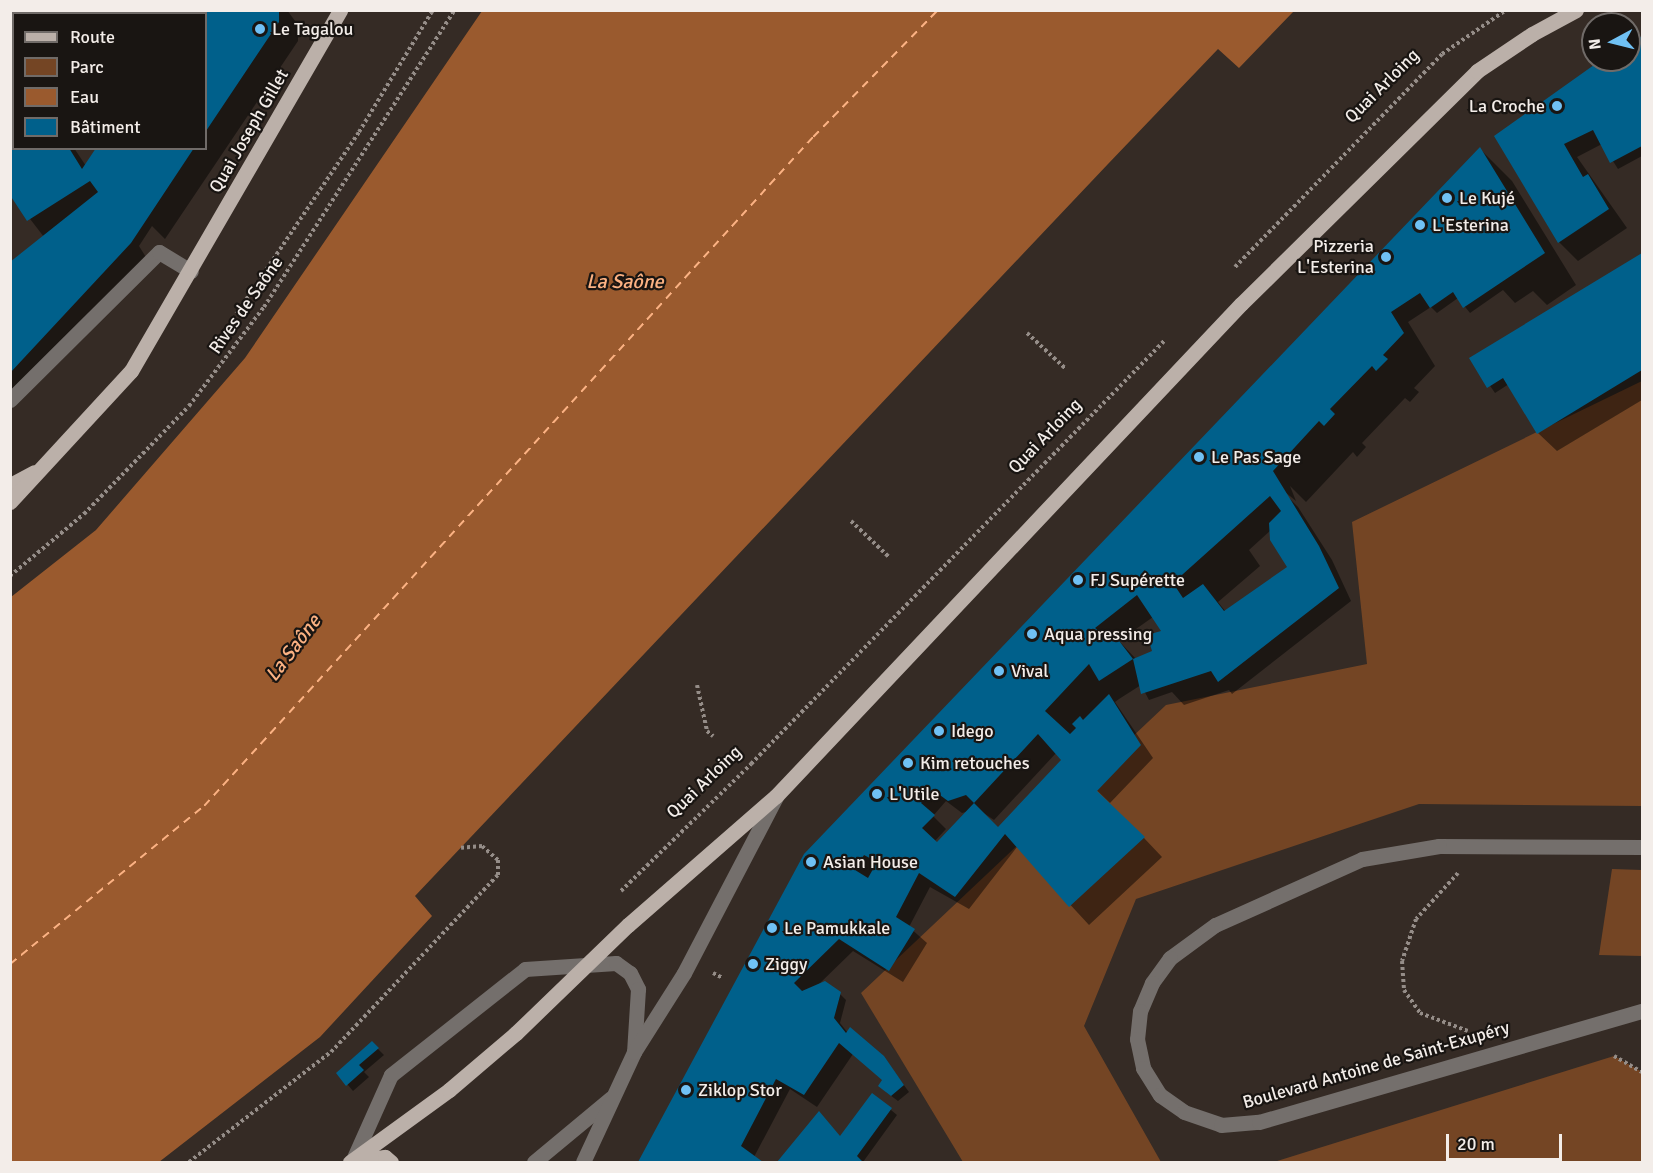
<!DOCTYPE html>
<meta charset="utf-8">
<style>
body{margin:0}
#map{position:relative;width:1653px;height:1173px;overflow:hidden;background:#352b25;font-family:Signika,sans-serif}
div>[style]{position:absolute}
[style*='--x']{left:calc(var(--x)*1px);top:calc(var(--y)*1px);width:calc(var(--w)*1px);rotate:calc(var(--a)*1deg)}
.green>*{inset:0;background:#744524}
.water>*{inset:0;background:#9a5a2e}
.shadow>*{inset:0;background:#0007}
.ferry>*{height:1.5px;margin-top:-0.75px;transform-origin:0;background:repeating-linear-gradient(90deg,#fcb283 0 8px,transparent 0 14px)}
.building>*{inset:0;background:#00608b}
.path>*{height:4px;margin-top:-2px;transform-origin:0;background:repeating-linear-gradient(90deg,#958d88 0 3px,transparent 0 6px)}
.minor>*{height:15px;margin:-7.5px;padding:0 7.5px;transform-origin:7.5px;border-radius:7.5px;background:#746f6c}
.major>*{height:15px;margin:-7.5px;padding:0 7.5px;transform-origin:7.5px;border-radius:7.5px;background:#bbb0a9}
.dots>*{width:16px;height:16px;translate:-50% -50%;box-sizing:border-box;border:3px solid #191512;border-radius:50%}
span{translate:-50% -50%;white-space:nowrap;text-align:center;line-height:1.15;-webkit-text-stroke:4.5px #191512;paint-order:stroke}
.poi-label{font-size:18px;color:#f3ede9}
.left{translate:0 -50%;text-align:left}
.right{translate:-100% -50%;text-align:right}
.street-label{font-size:18px;color:#f3ede9}
.water-label{font-size:20px;color:#fcb283;font-style:italic}
.frame{position:absolute;inset:0;border:12px solid #f3ede9;pointer-events:none}
.legend{position:absolute;left:12px;top:12px;width:195px;height:138px;box-sizing:border-box;background:#191512;border:2px solid #706b68;margin:0;padding:8px 10px;list-style:none;font-size:18px;color:#f3ede9}
.legend li{display:flex;align-items:center;gap:12px;height:30px}
.legend b{width:30px;border:2px solid #706b68}
.north{position:absolute;left:1581px;top:12px;width:60px;height:60px;box-sizing:border-box;background:#191512;border:2px solid #706b68;border-radius:50%;rotate:263deg;font-size:16px;font-weight:700;line-height:24px;text-align:center;color:#f3ede9}
.north::after{content:'';display:block;margin:auto;width:21px;height:27px;background:#70c1f4;clip-path:polygon(50% 0,100% 100%,50% 72%,0 100%)}
.scale{position:absolute;left:1446px;top:1134px;width:116px;height:27px;box-sizing:border-box;border:3px solid #f3ede9;border-top:0;padding-left:8px;font-size:18px;line-height:21px;white-space:nowrap;color:#f3ede9;-webkit-text-stroke:4px #191512;paint-order:stroke}
</style>
<div id="map">
<div class="green">
<i style="clip-path:polygon(1642px 381px,1642px 806px,1419px 804px,1136px 899px,1084px 1026px,1161px 1162px,963px 1162px,861px 993px,1166px 705px,1367px 664px,1352px 522px)"></i>
<i style="clip-path:polygon(1612px 869px,1642px 870px,1642px 956px,1599px 955px)"></i>
<i style="clip-path:polygon(1614px 1056px,1642px 1072px,1642px 1162px,1274px 1162px)"></i>
</div>
<div class="water">
<i style="clip-path:polygon(482px 11px,1294px 11px,1239px 68px,1218px 49px,1108px 164px,415px 896px,432px 916px,320px 1037px,159px 1162px,11px 1162px,11px 597px,96px 530px,245px 358px)"></i>
</div>
<div class="shadow">
<i style="clip-path:polygon(198px 10px,287px 10px,298px 25px,298px 41px,165px 239px,152px 226px,139px 246px,149px 262px,10px 409px,10px 264px,44px 237px,10px 193px,10px 108px,14px 106px,14px 148px,74px 148px,86px 166px,97px 148px,206px 148px,206px 14px)"></i>
<i style="clip-path:polygon(1642px 39px,1642px 156px,1618px 169px,1602px 144px,1577px 157px,1627px 228px,1578px 261px,1559px 242px,1496px 137px,1603px 60px,1629px 60px,1629px 46px)"></i>
<i style="clip-path:polygon(evenodd,1480px 149px,1512px 181px,1576px 285px,1547px 305px,1533px 291px,1515px 303px,1503px 290px,1470px 313px,1458px 298px,1437px 313px,1431px 307px,1408px 322px,1435px 366px,1414px 388px,1419px 392px,1410px 402px,1405px 398px,1362px 443px,1366px 447px,1357px 457px,1353px 452px,1306px 502px,1290px 486px,1296px 501px,1274px 483px,1298px 507px,1332px 560px,1351px 601px,1232px 694px,1229px 690px,1184px 705px,1172px 692px,1149px 700px,1141px 685px,1119px 699px,1115px 702px,1153px 758px,1110px 803px,1057px 752px,994px 820px,982px 812px,998px 829px,1144px 838px,1162px 857px,1089px 925px,1017px 847px,969px 909px,930px 887px,909px 927px,927px 943px,903px 982px,853px 951px,817px 986px,840px 994px,846px 1000px,840px 1023px,848px 1033px,883px 1057px,909px 1092px,898px 1101px,886px 1092px,884px 1080px,853px 1054px,817px 1107px,790px 1089px,754px 1157px,761px 1162px,640px 1162px,805px 855px,1480px 149px,1271px 530px,1289px 568px,1226px 612px,1218px 602px,1260px 566px,1249px 550px,1271px 530px,1480px 149px,1153px 617px,1163px 632px,1152px 652px,1136px 659px,1119px 641px,1153px 617px,1480px 149px,946px 801px,962px 813px,969px 811px,937px 845px,934px 842px,946px 829px,933px 816px,946px 801px)"></i>
<i style="clip-path:polygon(1642px 255px,1642px 400px,1557px 451px,1538px 433px,1509px 384px,1495px 393px,1471px 358px)"></i>
<i style="clip-path:polygon(372px 1043px,384px 1055px,364px 1072px,369px 1077px,353px 1091px,338px 1073px)"></i>
<i style="clip-path:polygon(873px 1095px,897px 1115px,863px 1162px,779px 1162px,819px 1114px,841px 1138px)"></i>
</div>
<div class="ferry">
<i style="--x:10;--y:964;--w:250;--a:-39.2"></i>
<i style="--x:204;--y:806;--w:905;--a:-47.69"></i>
<i style="--x:813;--y:137;--w:178;--a:-45.5"></i>
</div>
<div class="building">
<i style="clip-path:polygon(196px 10px,279px 10px,279px 22px,206px 131px,206px 14px,194px 14px)"></i>
<i style="clip-path:polygon(1642px 36px,1642px 146px,1610px 163px,1593px 130px,1564px 144px,1583px 177px,1588px 174px,1609px 209px,1558px 243px,1494px 136px,1601px 60px,1629px 60px,1629px 44px)"></i>
<i style="clip-path:polygon(14px 104px,14px 148px,69px 148px,82px 169px,96px 148px,194px 148px,131px 243px,10px 373px,10px 262px,98px 192px,90px 181px,27px 221px,10px 195px)"></i>
<i style="clip-path:polygon(evenodd,1480px 147px,1545px 253px,1463px 308px,1453px 292px,1430px 308px,1420px 293px,1391px 312px,1404px 333px,1383px 355px,1388px 359px,1376px 371px,1372px 366px,1330px 409px,1335px 414px,1324px 426px,1319px 421px,1273px 471px,1319px 546px,1339px 588px,1218px 682px,1211px 671px,1141px 694px,1133px 659px,1099px 681px,1089px 664px,1045px 711px,1070px 734px,1076px 728px,1072px 724px,1080px 716px,1083px 720px,1109px 694px,1141px 745px,1097px 791px,1145px 837px,1069px 907px,1005px 834px,955px 897px,919px 873px,896px 917px,915px 929px,889px 971px,839px 939px,794px 983px,802px 991px,825px 981px,841px 992px,834px 1018px,846px 1033px,850px 1027px,884px 1056px,904px 1085px,891px 1096px,878px 1086px,882px 1080px,839px 1043px,804px 1095px,776px 1079px,741px 1146px,763px 1162px,638px 1162px,804px 854px,1480px 147px,1270px 496px,1281px 511px,1269px 523px,1270px 540px,1287px 567px,1224px 611px,1203px 584px,1183px 598px,1173px 583px,1270px 496px,1480px 147px,1137px 595px,1161px 631px,1147px 635px,1152px 651px,1133px 659px,1113px 633px,1107px 637px,1095px 628px,1137px 595px,1480px 147px,1038px 734px,1061px 760px,998px 827px,974px 803px,937px 842px,922px 828px,935px 815px,921px 803px,933px 790px,948px 801px,966px 795px,974px 803px,1038px 734px,1480px 147px,864px 855px,877px 862px,868px 878px,855px 870px,864px 855px)"></i>
<i style="clip-path:polygon(1642px 253px,1642px 370px,1537px 434px,1503px 378px,1487px 388px,1469px 358px)"></i>
<i style="clip-path:polygon(372px 1041px,379px 1048px,359px 1065px,364px 1070px,346px 1086px,336px 1073px)"></i>
<i style="clip-path:polygon(872px 1093px,892px 1108px,857px 1156px,863px 1162px,777px 1162px,819px 1111px,840px 1136px)"></i>
</div>
<div class="path">
<i style="--x:1235;--y:267;--w:297;--a:-45.8"></i>
<i style="--x:1442;--y:54;--w:78;--a:-34.5"></i>
<i style="--x:233;--y:319;--w:225;--a:-56"></i>
<i style="--x:359;--y:132;--w:143;--a:-58.8"></i>
<i style="--x:1027;--y:333;--w:53;--a:42.7"></i>
<i style="--x:851;--y:521;--w:52;--a:43.5"></i>
<i style="--x:10;--y:576;--w:97;--a:-40"></i>
<i style="--x:84;--y:514;--w:151;--a:-45.8"></i>
<i style="--x:189;--y:406;--w:124;--a:-52.9"></i>
<i style="--x:264;--y:307;--w:353;--a:-57.3"></i>
<i style="--x:697;--y:685;--w:47;--a:77.7"></i>
<i style="--x:707;--y:731;--w:8;--a:40"></i>
<i style="--x:1458;--y:873;--w:62;--a:132.4"></i>
<i style="--x:1416;--y:919;--w:44;--a:108.4"></i>
<i style="--x:1402;--y:961;--w:29;--a:86"></i>
<i style="--x:1404;--y:990;--w:28;--a:55"></i>
<i style="--x:1420;--y:1013;--w:51;--a:20.6"></i>
<i style="--x:621;--y:891;--w:182;--a:-44.3"></i>
<i style="--x:751;--y:764;--w:593;--a:-45.68"></i>
<i style="--x:713;--y:973;--w:11;--a:27"></i>
<i style="--x:1614;--y:1056;--w:32;--a:30"></i>
<i style="--x:189;--y:1162;--w:180;--a:-37.8"></i>
<i style="--x:331;--y:1052;--w:243;--a:-46.7"></i>
<i style="--x:498;--y:875;--w:15;--a:-90"></i>
<i style="--x:498;--y:860;--w:21;--a:-139"></i>
<i style="--x:482;--y:846;--w:21;--a:175"></i>
</div>
<div class="minor">
<i style="--x:10;--y:400;--w:210;--a:-44.8"></i>
<i style="--x:159;--y:252;--w:37;--a:31"></i>
<i style="--x:1642;--y:847;--w:203;--a:-179.7"></i>
<i style="--x:1439;--y:846;--w:78;--a:170.4"></i>
<i style="--x:1362;--y:859;--w:161;--a:155.8"></i>
<i style="--x:1215;--y:925;--w:56;--a:143.7"></i>
<i style="--x:1170;--y:958;--w:31;--a:126"></i>
<i style="--x:1152;--y:983;--w:30;--a:113"></i>
<i style="--x:1140;--y:1011;--w:28;--a:96"></i>
<i style="--x:1137;--y:1039;--w:30;--a:78"></i>
<i style="--x:1143;--y:1068;--w:32;--a:58"></i>
<i style="--x:1160;--y:1095;--w:29;--a:35"></i>
<i style="--x:1184;--y:1112;--w:39;--a:19"></i>
<i style="--x:1221;--y:1125;--w:38;--a:-5"></i>
<i style="--x:1259;--y:1122;--w:399;--a:-16.2"></i>
<i style="--x:352;--y:1162;--w:95;--a:-65.9"></i>
<i style="--x:391;--y:1075;--w:171;--a:-38.3"></i>
<i style="--x:525;--y:969;--w:91;--a:-3.8"></i>
<i style="--x:616;--y:963;--w:17;--a:36"></i>
<i style="--x:630;--y:973;--w:18;--a:63"></i>
<i style="--x:638;--y:989;--w:63;--a:93.6"></i>
<i style="--x:534;--y:1162;--w:100;--a:-39.7"></i>
<i style="--x:583;--y:1162;--w:121;--a:-65.1"></i>
<i style="--x:634;--y:1052;--w:93;--a:-57.7"></i>
<i style="--x:684;--y:973;--w:199;--a:-62.4"></i>
</div>
<div class="major">
<i style="--x:10;--y:485;--w:27;--a:-28"></i>
<i style="--x:10;--y:502;--w:178;--a:-47.3"></i>
<i style="--x:131;--y:371;--w:417;--a:-59.9"></i>
<i style="--x:355;--y:1161;--w:30;--a:-8"></i>
<i style="--x:385;--y:1157;--w:8;--a:40"></i>
<i style="--x:350;--y:1162;--w:122;--a:-36"></i>
<i style="--x:449;--y:1090;--w:88;--a:-40.4"></i>
<i style="--x:516;--y:1033;--w:156;--a:-44"></i>
<i style="--x:628;--y:925;--w:196;--a:-41.1"></i>
<i style="--x:776;--y:796;--w:677;--a:-46.62"></i>
<i style="--x:1241;--y:304;--w:332;--a:-44.6"></i>
<i style="--x:1477;--y:71;--w:66;--a:-33.9"></i>
<i style="--x:1532;--y:34;--w:50;--a:-28.6"></i>
</div>
<div class="dots">
<i style="left:260px;top:29px;background:#70c1f4"></i>
<i style="left:1557px;top:106px;background:#70c1f4"></i>
<i style="left:1447px;top:198px;background:#70c1f4"></i>
<i style="left:1420px;top:225px;background:#70c1f4"></i>
<i style="left:1386px;top:257px;background:#70c1f4"></i>
<i style="left:1199px;top:457px;background:#70c1f4"></i>
<i style="left:1078px;top:580px;background:#70c1f4"></i>
<i style="left:1032px;top:634px;background:#70c1f4"></i>
<i style="left:999px;top:671px;background:#70c1f4"></i>
<i style="left:939px;top:731px;background:#70c1f4"></i>
<i style="left:908px;top:763px;background:#70c1f4"></i>
<i style="left:877px;top:794px;background:#70c1f4"></i>
<i style="left:811px;top:862px;background:#70c1f4"></i>
<i style="left:772px;top:928px;background:#70c1f4"></i>
<i style="left:753px;top:964px;background:#70c1f4"></i>
<i style="left:686px;top:1090px;background:#70c1f4"></i>
</div>
<div class="poi-label">
<span class="left" style="left:272px;top:29px">Le Tagalou</span>
<span class="right" style="left:1545px;top:106px">La Croche</span>
<span class="left" style="left:1459px;top:198px">Le Kujé</span>
<span class="left" style="left:1432px;top:225px">L'Esterina</span>
<span class="right" style="left:1374px;top:257px">Pizzeria<br>L'Esterina</span>
<span class="left" style="left:1211px;top:457px">Le Pas Sage</span>
<span class="left" style="left:1090px;top:580px">FJ Supérette</span>
<span class="left" style="left:1044px;top:634px">Aqua pressing</span>
<span class="left" style="left:1011px;top:671px">Vival</span>
<span class="left" style="left:951px;top:731px">Idego</span>
<span class="left" style="left:920px;top:763px">Kim retouches</span>
<span class="left" style="left:889px;top:794px">L'Utile</span>
<span class="left" style="left:823px;top:862px">Asian House</span>
<span class="left" style="left:784px;top:928px">Le Pamukkale</span>
<span class="left" style="left:765px;top:964px">Ziggy</span>
<span class="left" style="left:698px;top:1090px">Ziklop Stor</span>
</div>
<div class="street-label">
<span style="left:1382px;top:86px;rotate:-45deg">Quai Arloing</span>
<span style="left:249px;top:131px;rotate:-60deg">Quai Joseph Gillet</span>
<span style="left:246px;top:305px;rotate:-55deg">Rives de Saône</span>
<span style="left:1045px;top:436px;rotate:-46deg">Quai Arloing</span>
<span style="left:704px;top:782px;rotate:-44deg">Quai Arloing</span>
<span style="left:1376px;top:1065px;rotate:-16deg">Boulevard Antoine de Saint-Exupéry</span>
</div>
<div class="water-label">
<span style="left:625px;top:281px">La Saône</span>
<span style="left:293px;top:648px;rotate:-53deg">La Saône</span>
</div>
<div class="frame"></div>
<ul class="legend">
<li><b style="height:8px;background:#bbb0a9"></b>Route</li>
<li><b style="height:16px;background:#744524"></b>Parc</li>
<li><b style="height:16px;background:#9a5a2e"></b>Eau</li>
<li><b style="height:16px;background:#00608b"></b>Bâtiment</li>
</ul>
<div class="north">N</div>
<div class="scale">20 m</div>
</div>
